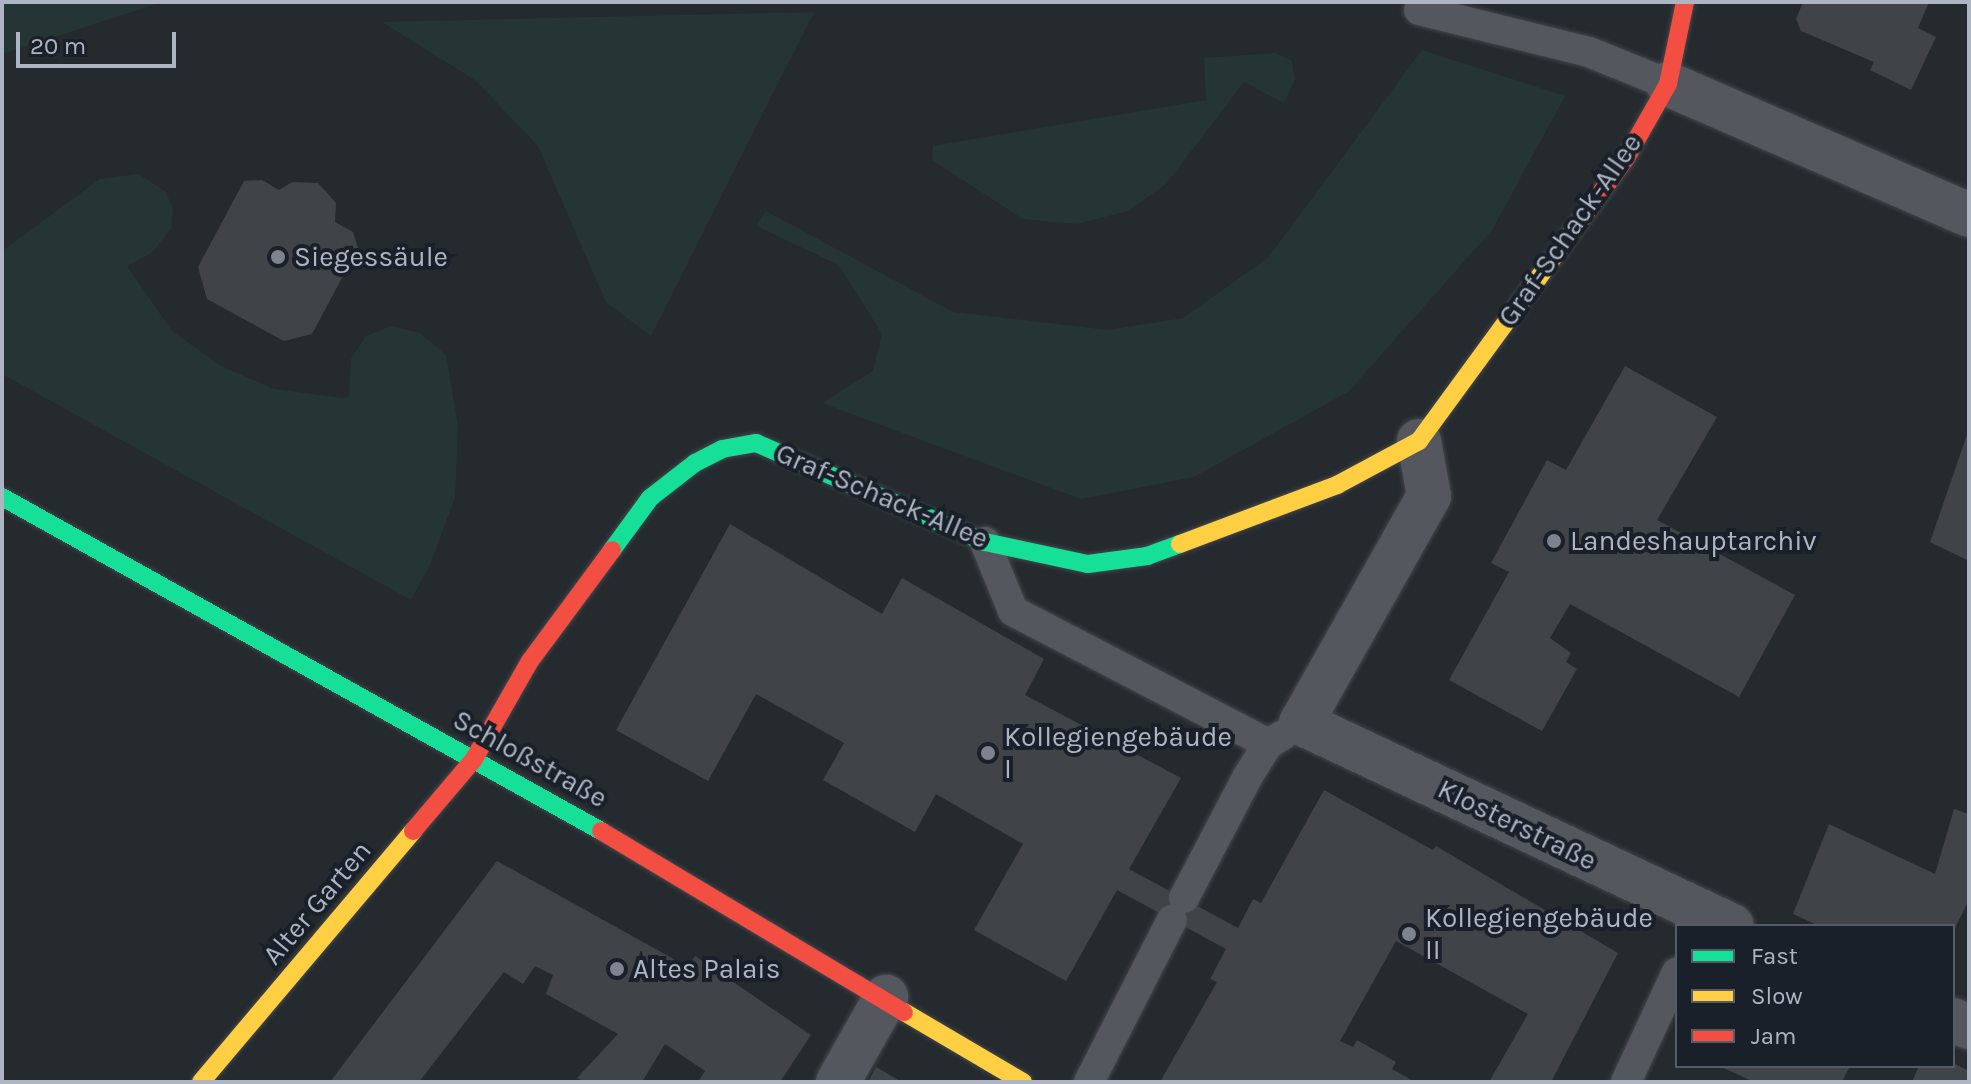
<!DOCTYPE html>
<meta charset="utf-8">
<style>
body{margin:0}
#map{position:relative;width:1971px;height:1084px;overflow:hidden;background:#252a2f;font-family:Karla,sans-serif}
div>[style]{position:absolute}
[style*='--x']{left:calc(var(--x)*1px);top:calc(var(--y)*1px);width:calc(var(--w)*1px);rotate:calc(var(--a)*1deg)}
.green>*{inset:0;background:#253536}
.building>*{inset:0;background:#404449}
.roads{filter:drop-shadow(0 0 2px #42464a) drop-shadow(0 0 2px #42464a)}
.lane>*{height:30px;margin:-15px;padding:0 15px;transform-origin:15px;border-radius:15px;background:#54585e}
.street>*{height:44px;margin:-22px;padding:0 22px;transform-origin:22px;border-radius:22px;background:#54585e}
.fast>*{height:18px;margin:-9px;padding:0 9px;transform-origin:9px;border-radius:9px;background:#16e098}
.slow>*{height:18px;margin:-9px;padding:0 9px;transform-origin:9px;border-radius:9px;background:#ffcf43}
.jam>*{height:18px;margin:-9px;padding:0 9px;transform-origin:9px;border-radius:9px;background:#f24e42}
.dots>*{width:22px;height:22px;translate:-50% -50%;box-sizing:border-box;border:4px solid #192029;border-radius:50%}
span{translate:-50% -50%;white-space:nowrap;text-align:center;line-height:1.15;-webkit-text-stroke:8px #192029;paint-order:stroke}
.street-label{font-size:28px;color:#adb5c2}
.poi-label{font-size:28px;color:#adb5c2}
.left{translate:0 -50%;text-align:left}
.frame{position:absolute;inset:0;border:4px solid #adb5c2;pointer-events:none}
.legend{position:absolute;left:1675px;top:924px;width:280px;height:144px;box-sizing:border-box;background:#192029;border:2px solid #545c66;margin:0;padding:10px 14px;list-style:none;font-size:24px;color:#adb5c2}
.legend li{display:flex;align-items:center;gap:16px;height:40px}
.legend b{width:40px;border:2px solid #545c66}
.scale{position:absolute;left:16px;top:32px;width:160px;height:36px;box-sizing:border-box;border:4px solid #adb5c2;border-top:0;padding-left:10px;font-size:24px;line-height:28px;white-space:nowrap;color:#adb5c2;-webkit-text-stroke:6px #192029;paint-order:stroke}
</style>
<div id="map">
<div class="green">
<i style="clip-path:polygon(2px 2px,162px 2px,2px 54px)"></i>
<i style="clip-path:polygon(814px 12px,651px 336px,606px 302px,538px 146px,475px 80px,382px 22px)"></i>
<i style="clip-path:polygon(1422px 50px,1565px 96px,1492px 230px,1348px 392px,1194px 477px,1081px 499px,822px 403px,873px 371px,882px 334px,839px 265px,756px 226px,766px 211px,953px 312px,1108px 330px,1183px 318px,1268px 258px)"></i>
<i style="clip-path:polygon(1276px 53px,1292px 61px,1295px 79px,1284px 103px,1244px 82px,1166px 184px,1128px 211px,1076px 224px,1023px 219px,932px 160px,933px 146px,1206px 100px,1204px 58px)"></i>
<i style="clip-path:polygon(138px 174px,165px 191px,173px 208px,171px 228px,153px 252px,127px 266px,172px 331px,221px 366px,274px 389px,343px 398px,349px 396px,351px 359px,366px 336px,391px 326px,420px 333px,446px 355px,458px 426px,455px 497px,431px 563px,411px 600px,2px 374px,2px 251px,100px 179px)"></i>
</div>
<div class="building">
<i style="clip-path:polygon(1803px 2px,1929px 2px,1918px 28px,1936px 37px,1911px 90px,1870px 70px,1874px 62px,1801px 31px,1796px 19px)"></i>
<i style="clip-path:polygon(262px 180px,279px 190px,292px 182px,318px 183px,336px 203px,335px 222px,353px 232px,358px 248px,312px 334px,284px 341px,207px 299px,198px 267px,244px 181px)"></i>
<i style="clip-path:polygon(1625px 366px,1717px 417px,1657px 520px,1795px 595px,1739px 697px,1570px 604px,1550px 638px,1571px 653px,1566px 662px,1577px 669px,1542px 731px,1449px 680px,1509px 572px,1491px 563px,1547px 460px,1566px 470px)"></i>
<i style="clip-path:polygon(1969px 429px,1969px 561px,1930px 542px)"></i>
<i style="clip-path:polygon(730px 524px,882px 614px,902px 578px,1044px 659px,1025px 695px,1181px 778px,1129px 869px,1238px 928px,1253px 899px,1261px 903px,1324px 790px,1433px 850px,1436px 846px,1618px 953px,1551px 1082px,1489px 1082px,1528px 1014px,1396px 941px,1340px 1041px,1353px 1047px,1357px 1040px,1396px 1062px,1392px 1069px,1415px 1082px,1160px 1082px,1217px 982px,1210px 979px,1226px 949px,1117px 890px,1066px 981px,974px 930px,1023px 844px,936px 794px,915px 832px,823px 780px,844px 743px,756px 694px,708px 781px,616px 730px)"></i>
<i style="clip-path:polygon(1954px 809px,1969px 814px,1969px 900px,1953px 932px,1953px 926px,1819px 926px,1793px 914px,1829px 824px,1935px 874px)"></i>
<i style="clip-path:polygon(497px 861px,688px 967px,695px 956px,811px 1035px,780px 1082px,698px 1082px,705px 1071px,665px 1044px,642px 1082px,584px 1082px,577px 1078px,618px 1034px,546px 994px,553px 975px,535px 966px,523px 984px,504px 972px,419px 1082px,330px 1082px)"></i>
<i style="clip-path:polygon(1953px 1063px,1969px 1071px,1969px 1082px,1912px 1082px,1919px 1066px)"></i>
<i style="clip-path:polygon(1719px 1066px,1850px 1066px,1842px 1082px,1754px 1082px)"></i>
<i style="clip-path:polygon(876px 1067px,902px 1082px,868px 1082px)"></i>
</div>
<div class="roads">
<div class="lane">
<i style="--x:1419;--y:10;--w:175;--a:13.9"></i>
<i style="--x:1589;--y:52;--w:85;--a:22.1"></i>
<i style="--x:985;--y:542;--w:74;--a:67.9"></i>
<i style="--x:1013;--y:611;--w:288;--a:27.5"></i>
<i style="--x:1184;--y:898;--w:138;--a:-62.3"></i>
<i style="--x:1248;--y:776;--w:38;--a:-58"></i>
<i style="--x:1268;--y:744;--w:17;--a:-31"></i>
<i style="--x:1089;--y:1082;--w:182;--a:-62.9"></i>
<i style="--x:1626;--y:1082;--w:121;--a:-65.1"></i>
</div>
<div class="street">
<i style="--x:1668;--y:84;--w:328;--a:23.5"></i>
<i style="--x:1419;--y:441;--w:56;--a:79.7"></i>
<i style="--x:1429;--y:496;--w:261;--a:119.4"></i>
<i style="--x:1301;--y:723;--w:476;--a:25.2"></i>
<i style="--x:1953;--y:1020;--w:17;--a:24"></i>
<i style="--x:838;--y:1082;--w:98;--a:-60.5"></i>
</div>
<div class="fast">
<i style="--x:2;--y:497;--w:686;--a:29.14"></i>
<i style="--x:612;--y:550;--w:64;--a:-53.8"></i>
<i style="--x:650;--y:498;--w:57;--a:-37.9"></i>
<i style="--x:695;--y:463;--w:30;--a:-27"></i>
<i style="--x:722;--y:449;--w:35;--a:-10"></i>
<i style="--x:756;--y:443;--w:249;--a:23.4"></i>
<i style="--x:985;--y:542;--w:105;--a:12.1"></i>
<i style="--x:1088;--y:564;--w:60;--a:-7.7"></i>
<i style="--x:1147;--y:556;--w:35;--a:-20"></i>
</div>
<div class="slow">
<i style="--x:1180;--y:544;--w:168;--a:-20.6"></i>
<i style="--x:1337;--y:485;--w:93;--a:-28.2"></i>
<i style="--x:1419;--y:441;--w:268;--a:-53.8"></i>
<i style="--x:904;--y:1012;--w:138;--a:30.5"></i>
<i style="--x:201;--y:1082;--w:329;--a:-49.8"></i>
</div>
<div class="jam">
<i style="--x:1577;--y:225;--w:83;--a:-53.8"></i>
<i style="--x:1626;--y:158;--w:85;--a:-60.4"></i>
<i style="--x:1668;--y:84;--w:84;--a:-78.3"></i>
<i style="--x:413;--y:831;--w:94;--a:-49.7"></i>
<i style="--x:474;--y:759;--w:113;--a:-60.3"></i>
<i style="--x:530;--y:661;--w:138;--a:-53.5"></i>
<i style="--x:601;--y:831;--w:353;--a:30.9"></i>
</div>
</div>
<div class="dots">
<i style="left:278px;top:257px;background:#7d848f"></i>
<i style="left:1554px;top:541px;background:#7d848f"></i>
<i style="left:988px;top:753px;background:#7d848f"></i>
<i style="left:1409px;top:934px;background:#7d848f"></i>
<i style="left:617px;top:969px;background:#7d848f"></i>
</div>
<div class="street-label">
<span style="left:1570px;top:230px;rotate:-55deg">Graf-Schack-Allee</span>
<span style="left:882px;top:496px;rotate:23deg">Graf-Schack-Allee</span>
<span style="left:530px;top:759px;rotate:29deg">Schloßstraße</span>
<span style="left:1517px;top:825px;rotate:26deg">Klosterstraße</span>
<span style="left:317px;top:903px;rotate:-50deg">Alter Garten</span>
</div>
<div class="poi-label">
<span class="left" style="left:294px;top:257px">Siegessäule</span>
<span class="left" style="left:1570px;top:541px">Landeshauptarchiv</span>
<span class="left" style="left:1004px;top:753px">Kollegiengebäude<br>I</span>
<span class="left" style="left:1425px;top:934px">Kollegiengebäude<br>II</span>
<span class="left" style="left:633px;top:969px">Altes Palais</span>
</div>
<div class="frame"></div>
<ul class="legend">
<li><b style="height:10px;background:#16e098"></b>Fast</li>
<li><b style="height:10px;background:#ffcf43"></b>Slow</li>
<li><b style="height:10px;background:#f24e42"></b>Jam</li>
</ul>
<div class="scale">20 m</div>
</div>
